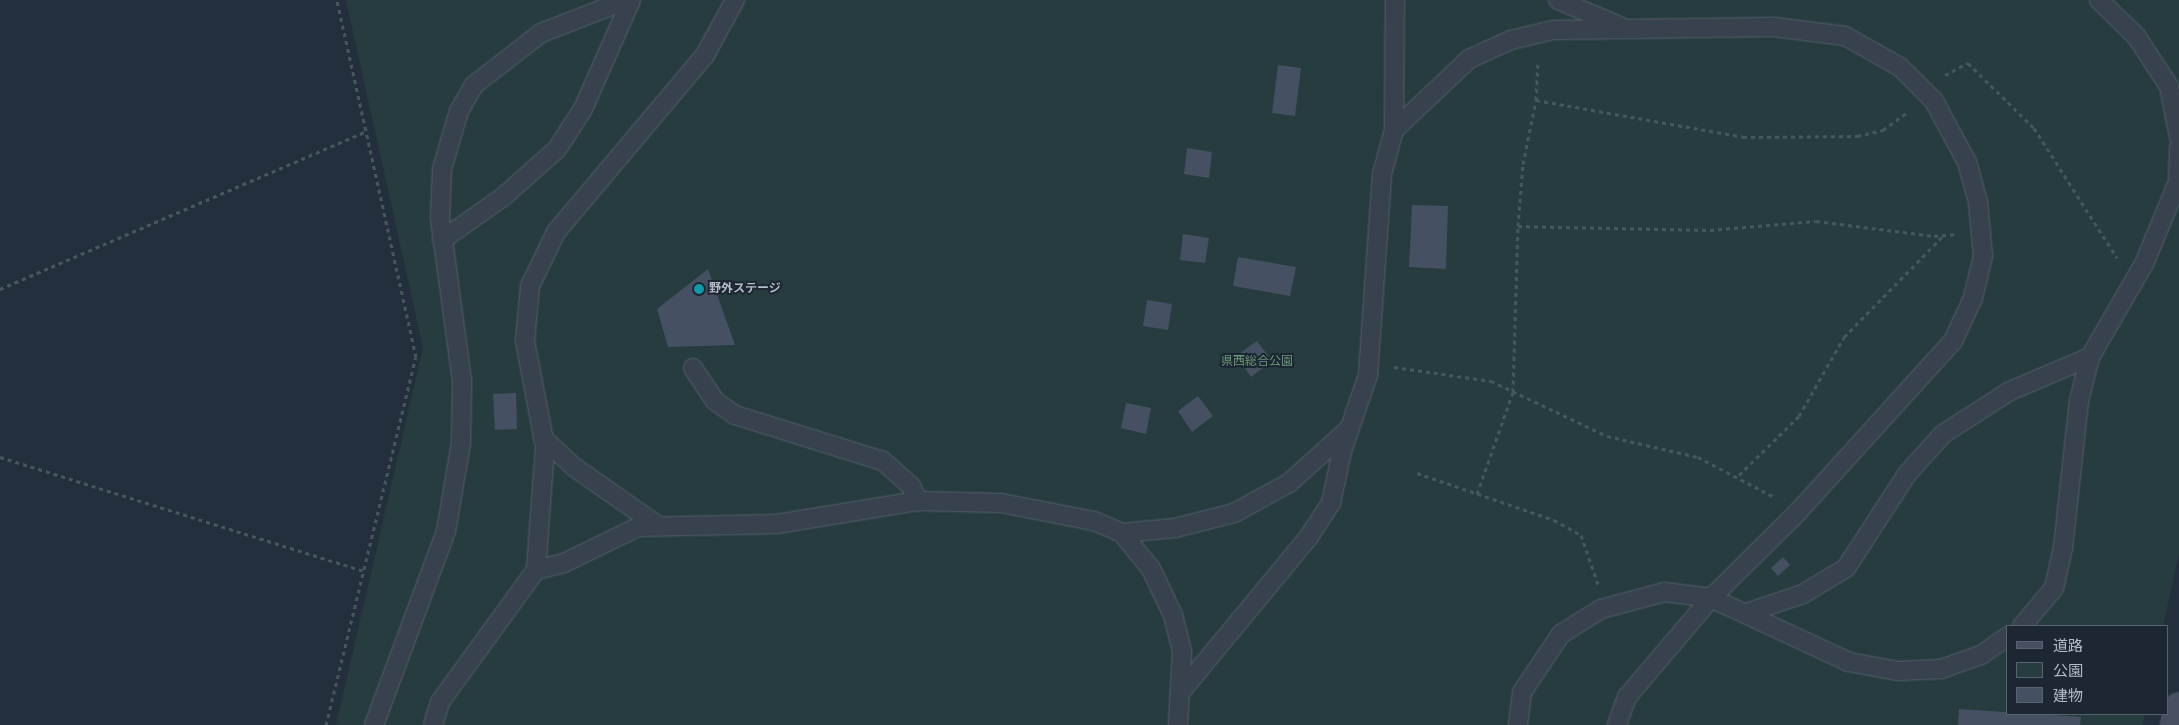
<!DOCTYPE html>
<meta charset="utf-8">
<style>
body{margin:0}
#map{position:relative;width:2179px;height:725px;overflow:hidden;background:#242f3e;font-family:"Work Sans","Noto Sans JP",sans-serif}
div>[style]{position:absolute}
[style*='--x']{left:calc(var(--x)*1px);top:calc(var(--y)*1px);width:calc(var(--w)*1px);rotate:calc(var(--a)*1deg)}
.green>*{inset:0;background:#263c3f}
.building>*{inset:0;background:#455162}
.path>*{height:3px;margin-top:-1.5px;transform-origin:0;background:repeating-linear-gradient(90deg,#44595c 0 4px,transparent 0 8px)}
.roads{filter:drop-shadow(0 0 1px #565f6c) drop-shadow(0 0 1px #565f6c)}
.lane>*{height:18px;margin:-9px;padding:0 9px;transform-origin:9px;border-radius:9px;background:#38414e}
.secondary>*{height:28px;margin:-14px;padding:0 14px;transform-origin:14px;border-radius:14px;background:#465061}
.dots>*{width:14px;height:14px;translate:-50% -50%;box-sizing:border-box;border:2px solid #1d2633;border-radius:50%}
span{translate:-50% -50%;white-space:nowrap;text-align:center;line-height:1.15;-webkit-text-stroke:4px #1d2633;paint-order:stroke}
.poi-label{font-size:12px;color:#b4bcc9;font-weight:700}
.left{translate:0 -50%;text-align:left}
.park-label{font-size:12px;color:#6b9a76}
.legend{position:absolute;left:2006px;top:625px;width:162px;height:90px;box-sizing:border-box;background:#1d2633;border:1px solid #59626f;margin:0;padding:6px 9px;list-style:none;font-size:15px;color:#b4bcc9}
.legend li{display:flex;align-items:center;gap:10px;height:25px}
.legend b{width:25px;border:1px solid #59626f}
</style>
<div id="map">
<div class="green">
<i style="clip-path:polygon(346px 0,2179px 0,2179px 554px,2163px 626px,2008px 626px,2008px 714px,2145px 714px,2143px 725px,336px 725px,423px 348px)"></i>
</div>
<div class="building">
<i style="clip-path:polygon(1278px 65px,1301px 68px,1295px 116px,1272px 113px)"></i>
<i style="clip-path:polygon(1187px 148px,1212px 152px,1209px 178px,1184px 174px)"></i>
<i style="clip-path:polygon(1412px 205px,1448px 206px,1446px 269px,1409px 267px)"></i>
<i style="clip-path:polygon(1183px 234px,1209px 238px,1205px 263px,1180px 260px)"></i>
<i style="clip-path:polygon(1238px 257px,1296px 267px,1290px 296px,1233px 286px)"></i>
<i style="clip-path:polygon(708px 269px,735px 345px,668px 347px,657px 309px)"></i>
<i style="clip-path:polygon(1147px 300px,1172px 304px,1168px 330px,1143px 326px)"></i>
<i style="clip-path:polygon(1257px 341px,1272px 361px,1251px 377px,1236px 356px)"></i>
<i style="clip-path:polygon(516px 393px,517px 429px,495px 430px,493px 394px)"></i>
<i style="clip-path:polygon(1198px 396px,1213px 416px,1192px 432px,1178px 411px)"></i>
<i style="clip-path:polygon(1126px 403px,1151px 408px,1146px 434px,1121px 428px)"></i>
<i style="clip-path:polygon(1783px 557px,1790px 565px,1778px 576px,1771px 568px)"></i>
<i style="clip-path:polygon(1959px 709px,2081px 717px,2080px 725px,1958px 725px)"></i>
</div>
<div class="path">
<i style="--x:1945;--y:75;--w:26;--a:-28"></i>
<i style="--x:1968;--y:63;--w:93;--a:44.6"></i>
<i style="--x:2034;--y:128;--w:154;--a:57.4"></i>
<i style="--x:1536;--y:100;--w:210;--a:10.1"></i>
<i style="--x:1743;--y:137;--w:114;--a:-0.5"></i>
<i style="--x:1857;--y:136;--w:27;--a:-13"></i>
<i style="--x:1883;--y:130;--w:31;--a:-36"></i>
<i style="--x:1518;--y:226;--w:192;--a:1.2"></i>
<i style="--x:1710;--y:230;--w:106;--a:-4.9"></i>
<i style="--x:1816;--y:221;--w:119;--a:7.2"></i>
<i style="--x:1934;--y:236;--w:21;--a:-5"></i>
<i style="--x:0;--y:289;--w:399;--a:-23.3"></i>
<i style="--x:1394;--y:367;--w:98;--a:8.2"></i>
<i style="--x:1491;--y:381;--w:128;--a:25.4"></i>
<i style="--x:1607;--y:436;--w:93;--a:13"></i>
<i style="--x:1698;--y:457;--w:88;--a:27.7"></i>
<i style="--x:0;--y:457;--w:381;--a:17.4"></i>
<i style="--x:1417;--y:473;--w:145;--a:18.9"></i>
<i style="--x:1554;--y:520;--w:31;--a:29"></i>
<i style="--x:1581;--y:535;--w:52;--a:70.9"></i>
<i style="--x:1739;--y:475;--w:84;--a:-44.5"></i>
<i style="--x:1799;--y:416;--w:91;--a:-60.3"></i>
<i style="--x:1844;--y:337;--w:141;--a:-45.6"></i>
<i style="--x:1477;--y:494;--w:108;--a:-70.6"></i>
<i style="--x:1513;--y:392;--w:166;--a:-88.3"></i>
<i style="--x:1518;--y:226;--w:62;--a:-85.4"></i>
<i style="--x:1523;--y:164;--w:65;--a:-78.5"></i>
<i style="--x:1536;--y:100;--w:40;--a:-87.1"></i>
<i style="--x:326;--y:725;--w:379;--a:-76.3"></i>
<i style="--x:416;--y:357;--w:366;--a:-102.5"></i>
</div>
<div class="roads">
<div class="lane">
<i style="--x:1558;--y:0;--w:67;--a:22.8"></i>
<i style="--x:2099;--y:0;--w:52;--a:44.2"></i>
<i style="--x:2136;--y:36;--w:60;--a:56.6"></i>
<i style="--x:2169;--y:86;--w:52;--a:78.9"></i>
<i style="--x:1394;--y:130;--w:103;--a:-43.4"></i>
<i style="--x:1469;--y:59;--w:46;--a:-24.3"></i>
<i style="--x:1511;--y:40;--w:43;--a:-13.4"></i>
<i style="--x:1553;--y:30;--w:221;--a:-0.8"></i>
<i style="--x:1774;--y:27;--w:72;--a:7.2"></i>
<i style="--x:1845;--y:36;--w:63;--a:29.4"></i>
<i style="--x:1900;--y:67;--w:48;--a:45"></i>
<i style="--x:1934;--y:101;--w:69;--a:61.6"></i>
<i style="--x:1967;--y:162;--w:41;--a:74.6"></i>
<i style="--x:1978;--y:202;--w:54;--a:84.7"></i>
<i style="--x:1983;--y:256;--w:43;--a:103.4"></i>
<i style="--x:1973;--y:298;--w:47;--a:114.9"></i>
<i style="--x:1953;--y:341;--w:229;--a:132.2"></i>
<i style="--x:1799;--y:511;--w:124;--a:135.3"></i>
<i style="--x:1711;--y:598;--w:130;--a:130.3"></i>
<i style="--x:1627;--y:697;--w:30;--a:110"></i>
<i style="--x:442;--y:240;--w:75;--a:-35.2"></i>
<i style="--x:503;--y:197;--w:72;--a:-41.6"></i>
<i style="--x:557;--y:149;--w:48;--a:-57"></i>
<i style="--x:583;--y:109;--w:119;--a:-66.2"></i>
<i style="--x:693;--y:368;--w:40;--a:56"></i>
<i style="--x:715;--y:401;--w:24;--a:35"></i>
<i style="--x:735;--y:415;--w:155;--a:17.3"></i>
<i style="--x:883;--y:461;--w:38;--a:42"></i>
<i style="--x:911;--y:486;--w:17;--a:65"></i>
<i style="--x:543;--y:438;--w:42;--a:43.1"></i>
<i style="--x:574;--y:467;--w:101;--a:34.9"></i>
<i style="--x:1122;--y:533;--w:53;--a:-5.4"></i>
<i style="--x:1175;--y:528;--w:61;--a:-14.3"></i>
<i style="--x:1234;--y:513;--w:63;--a:-28.6"></i>
<i style="--x:1289;--y:483;--w:81;--a:-42"></i>
<i style="--x:536;--y:570;--w:29;--a:-14"></i>
<i style="--x:564;--y:563;--w:82;--a:-25.9"></i>
<i style="--x:638;--y:527;--w:139;--a:-1.2"></i>
<i style="--x:777;--y:524;--w:143;--a:-9.3"></i>
<i style="--x:918;--y:501;--w:83;--a:1.4"></i>
<i style="--x:1001;--y:503;--w:95;--a:11"></i>
<i style="--x:1094;--y:521;--w:30;--a:23"></i>
<i style="--x:1122;--y:533;--w:46;--a:51.1"></i>
<i style="--x:1151;--y:569;--w:51;--a:64.4"></i>
<i style="--x:1173;--y:615;--w:37;--a:76"></i>
<i style="--x:1182;--y:651;--w:74;--a:93.1"></i>
<i style="--x:1746;--y:613;--w:60;--a:-18.4"></i>
<i style="--x:1803;--y:594;--w:50;--a:-31.2"></i>
<i style="--x:1846;--y:568;--w:112;--a:-57"></i>
<i style="--x:1907;--y:474;--w:54;--a:-48"></i>
<i style="--x:1943;--y:434;--w:80;--a:-32.7"></i>
<i style="--x:2010;--y:391;--w:87;--a:-23"></i>
<i style="--x:2022;--y:626;--w:50;--a:-49.9"></i>
<i style="--x:2054;--y:588;--w:41;--a:-77.3"></i>
<i style="--x:2063;--y:548;--w:148;--a:-83.8"></i>
<i style="--x:2079;--y:401;--w:45;--a:-76"></i>
<i style="--x:2090;--y:357;--w:108;--a:-59.9"></i>
<i style="--x:2144;--y:264;--w:89;--a:-67.5"></i>
<i style="--x:2178;--y:182;--w:35;--a:-88"></i>
<i style="--x:1183;--y:689;--w:196;--a:-50.4"></i>
<i style="--x:1308;--y:538;--w:42;--a:-56.7"></i>
<i style="--x:1331;--y:503;--w:53;--a:-78.1"></i>
<i style="--x:1342;--y:451;--w:80;--a:-71.1"></i>
<i style="--x:1368;--y:375;--w:201;--a:-86"></i>
<i style="--x:1382;--y:174;--w:46;--a:-74.7"></i>
<i style="--x:1394;--y:130;--w:130;--a:-89.6"></i>
<i style="--x:374;--y:725;--w:207;--a:-69.6"></i>
<i style="--x:446;--y:531;--w:89;--a:-80.3"></i>
<i style="--x:461;--y:443;--w:62;--a:-89.1"></i>
<i style="--x:462;--y:381;--w:164;--a:-97.7"></i>
<i style="--x:440;--y:218;--w:49;--a:-87.7"></i>
<i style="--x:442;--y:169;--w:60;--a:-73.7"></i>
<i style="--x:459;--y:111;--w:30;--a:-60"></i>
<i style="--x:474;--y:85;--w:85;--a:-37.8"></i>
<i style="--x:541;--y:33;--w:91;--a:-21.2"></i>
<i style="--x:433;--y:725;--w:24;--a:-73"></i>
<i style="--x:440;--y:702;--w:163;--a:-54"></i>
<i style="--x:536;--y:570;--w:124;--a:-85.8"></i>
<i style="--x:545;--y:446;--w:107;--a:-100.8"></i>
<i style="--x:525;--y:341;--w:55;--a:-84.8"></i>
<i style="--x:530;--y:286;--w:60;--a:-64.3"></i>
<i style="--x:556;--y:232;--w:231;--a:-49.9"></i>
<i style="--x:705;--y:55;--w:63;--a:-61.4"></i>
<i style="--x:1518;--y:725;--w:33;--a:-83"></i>
<i style="--x:1522;--y:692;--w:70;--a:-56.1"></i>
<i style="--x:1561;--y:634;--w:47;--a:-32"></i>
<i style="--x:1601;--y:609;--w:66;--a:-14.9"></i>
<i style="--x:1665;--y:592;--w:46;--a:7.4"></i>
<i style="--x:1711;--y:598;--w:152;--a:24.9"></i>
<i style="--x:1849;--y:662;--w:50;--a:10.4"></i>
<i style="--x:1898;--y:671;--w:43;--a:-2.7"></i>
<i style="--x:1941;--y:669;--w:42;--a:-19.3"></i>
<i style="--x:1981;--y:655;--w:33;--a:-35"></i>
</div>
<div class="secondary">
<i style="--x:2175;--y:725;--w:18;--a:-77"></i>
</div>
</div>
<div class="dots">
<i style="left:699px;top:289px;background:#0f9aa8"></i>
</div>
<div class="poi-label">
<span class="left" style="left:709px;top:289px">野外ステージ</span>
</div>
<div class="park-label">
<span style="left:1257px;top:362px">県西総合公園</span>
</div>
<ul class="legend">
<li><b style="height:6px;background:#465061"></b>道路</li>
<li><b style="height:14px;background:#263c3f"></b>公園</li>
<li><b style="height:14px;background:#455162"></b>建物</li>
</ul>
</div>
